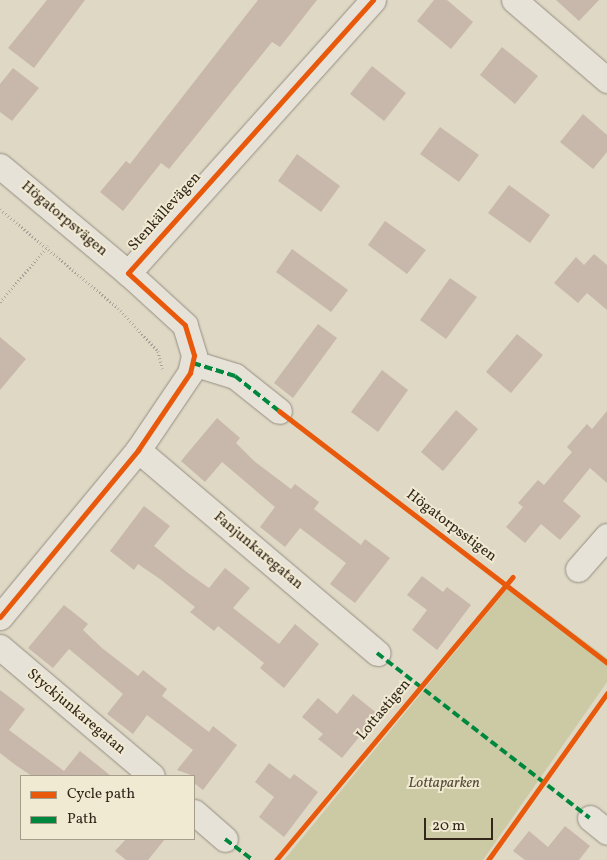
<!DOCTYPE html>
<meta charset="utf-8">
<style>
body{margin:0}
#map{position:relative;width:607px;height:860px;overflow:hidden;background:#dfd8c4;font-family:Vollkorn,serif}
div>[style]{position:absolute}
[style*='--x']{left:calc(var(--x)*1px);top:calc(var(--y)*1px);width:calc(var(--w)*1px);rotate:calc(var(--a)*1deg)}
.green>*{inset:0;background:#cccaa5}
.building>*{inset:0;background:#c7b8ab}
.path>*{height:3px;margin-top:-1.5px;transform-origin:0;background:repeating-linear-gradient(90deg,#a6a29a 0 1px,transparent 0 3.5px)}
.roads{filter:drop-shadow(0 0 1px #948e82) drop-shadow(0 0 1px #948e82)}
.minor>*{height:25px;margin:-12.5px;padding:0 12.5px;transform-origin:12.5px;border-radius:12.5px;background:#e6e2d8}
.quiet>*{height:4px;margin-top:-2px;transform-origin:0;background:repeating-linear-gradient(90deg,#00873e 0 8px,transparent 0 12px)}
.cycleway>*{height:5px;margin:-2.5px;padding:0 2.5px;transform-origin:2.5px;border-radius:2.5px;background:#e8590c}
span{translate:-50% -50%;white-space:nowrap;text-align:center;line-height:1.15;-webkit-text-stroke:4px #f1ead2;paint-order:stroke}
.street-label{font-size:15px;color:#33261b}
.park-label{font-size:15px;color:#564c37;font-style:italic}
.legend{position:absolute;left:20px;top:775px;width:175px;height:65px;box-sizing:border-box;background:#f1ead2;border:1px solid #a59c89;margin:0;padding:6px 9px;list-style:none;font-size:15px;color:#33261b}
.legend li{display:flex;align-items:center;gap:10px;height:25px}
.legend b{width:25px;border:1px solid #a59c89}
.scale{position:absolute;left:424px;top:818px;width:69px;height:22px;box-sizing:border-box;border:2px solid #33261b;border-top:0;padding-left:6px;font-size:15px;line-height:18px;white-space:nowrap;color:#33261b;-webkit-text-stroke:4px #f1ead2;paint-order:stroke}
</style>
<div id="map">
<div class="green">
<i style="clip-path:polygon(510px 585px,607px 658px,607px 682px,483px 860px,284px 860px)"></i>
</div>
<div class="building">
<i style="clip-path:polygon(47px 0,85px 0,34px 68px,8px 48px)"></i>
<i style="clip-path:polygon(258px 0,317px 0,280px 47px,272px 42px,169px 169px,161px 163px,123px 211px,100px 192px,126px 161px,130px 164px)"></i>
<i style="clip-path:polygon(434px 0,447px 0,473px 22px,451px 49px,417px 21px)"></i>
<i style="clip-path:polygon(556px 0,599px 0,579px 21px)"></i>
<i style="clip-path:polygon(502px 47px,538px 76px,515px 104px,480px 75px)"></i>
<i style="clip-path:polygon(372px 66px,406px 93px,384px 121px,350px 94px)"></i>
<i style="clip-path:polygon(13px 68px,39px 88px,12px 121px,0 112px,0 84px)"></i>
<i style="clip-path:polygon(583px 114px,607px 135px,607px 152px,593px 169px,560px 142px)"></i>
<i style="clip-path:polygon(440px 127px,479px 155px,459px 182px,420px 154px)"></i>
<i style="clip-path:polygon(297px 154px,340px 186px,321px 212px,278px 181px)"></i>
<i style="clip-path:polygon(509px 185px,550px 215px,530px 243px,488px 213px)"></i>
<i style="clip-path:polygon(385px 221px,426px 250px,407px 274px,368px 245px)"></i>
<i style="clip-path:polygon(292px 249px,348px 290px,331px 312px,276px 272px)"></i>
<i style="clip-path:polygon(594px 254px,607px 265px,607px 310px,587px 293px,578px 303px,554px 283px,576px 257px,584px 265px)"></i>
<i style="clip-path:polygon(450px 278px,477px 297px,446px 339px,420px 320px)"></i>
<i style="clip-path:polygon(318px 324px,337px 338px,293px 398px,274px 383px)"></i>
<i style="clip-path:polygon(517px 334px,543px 355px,511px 393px,486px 372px)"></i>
<i style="clip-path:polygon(0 337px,26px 359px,0 390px)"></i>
<i style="clip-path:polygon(382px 370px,408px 390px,378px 432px,351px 412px)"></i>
<i style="clip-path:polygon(456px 410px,478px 429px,443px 471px,421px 452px)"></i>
<i style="clip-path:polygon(607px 411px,607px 483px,590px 468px,563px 501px,581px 516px,560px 540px,541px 524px,525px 543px,506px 527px,523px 507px,518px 503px,538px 480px,544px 485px,572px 452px,567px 447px,587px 424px,592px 429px)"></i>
<i style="clip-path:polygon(217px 418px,240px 438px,236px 443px,254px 461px,291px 489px,295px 484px,319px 502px,314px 509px,361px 545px,365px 539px,390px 558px,355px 603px,330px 584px,346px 563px,300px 528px,285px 547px,260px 527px,275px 507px,222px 462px,205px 482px,181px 461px)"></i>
<i style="clip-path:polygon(144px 506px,170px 526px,154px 546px,188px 573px,209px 588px,225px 568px,250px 588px,233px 608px,279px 644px,295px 624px,319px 644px,284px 688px,260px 668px,264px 663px,218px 626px,214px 631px,190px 612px,195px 607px,160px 579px,138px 564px,134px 570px,110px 551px)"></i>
<i style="clip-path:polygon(422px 576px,443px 592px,447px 587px,471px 605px,437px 650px,412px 630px,427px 610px,407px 595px)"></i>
<i style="clip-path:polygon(64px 605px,88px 624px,83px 630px,102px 648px,138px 676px,143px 670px,167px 689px,162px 696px,209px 732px,213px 726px,237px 745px,203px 790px,194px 783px,194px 776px,177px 770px,193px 750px,147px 715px,133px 734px,107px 714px,123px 694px,69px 649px,53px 668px,28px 648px)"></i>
<i style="clip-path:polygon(0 690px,25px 709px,9px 730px,64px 771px,80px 751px,111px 776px,32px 776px,14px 764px,0 753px)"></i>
<i style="clip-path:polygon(353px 694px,378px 714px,342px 758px,318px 739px,323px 734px,302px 717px,318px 698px,337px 714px)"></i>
<i style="clip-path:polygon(269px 763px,290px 779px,294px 774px,318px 792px,284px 837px,259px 817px,274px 797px,255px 782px)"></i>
<i style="clip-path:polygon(565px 826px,590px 846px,579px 860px,525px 860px,513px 851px,529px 831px,548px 847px)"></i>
<i style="clip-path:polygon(126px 839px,165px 839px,148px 860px,126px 860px,115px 851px)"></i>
</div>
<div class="path">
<i style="--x:0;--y:209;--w:154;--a:40"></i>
<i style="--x:118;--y:308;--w:59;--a:47.1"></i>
<i style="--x:158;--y:351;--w:18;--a:77"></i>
<i style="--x:0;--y:302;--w:74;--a:-49.4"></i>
</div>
<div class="roads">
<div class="minor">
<i style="--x:514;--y:0;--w:123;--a:40.7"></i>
<i style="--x:0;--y:166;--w:167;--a:39.9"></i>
<i style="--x:193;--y:363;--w:44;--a:17.2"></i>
<i style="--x:235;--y:376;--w:56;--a:38.5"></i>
<i style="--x:138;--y:450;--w:314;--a:40.3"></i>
<i style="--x:578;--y:569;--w:44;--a:-48.7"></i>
<i style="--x:0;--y:617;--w:217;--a:-50.4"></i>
<i style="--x:138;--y:450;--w:93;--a:-56"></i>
<i style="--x:190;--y:373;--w:18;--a:-77"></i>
<i style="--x:194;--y:355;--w:31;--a:-107"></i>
<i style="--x:185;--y:325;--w:77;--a:-137.6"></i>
<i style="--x:128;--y:273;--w:367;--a:-48.1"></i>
<i style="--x:0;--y:647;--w:199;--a:40.3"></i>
<i style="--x:194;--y:812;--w:41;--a:41.1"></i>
<i style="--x:590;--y:818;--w:22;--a:39"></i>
</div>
</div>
<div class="quiet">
<i style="--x:193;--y:363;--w:44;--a:17.2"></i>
<i style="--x:235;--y:376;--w:56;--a:38.5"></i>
<i style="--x:377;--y:653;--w:269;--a:37.8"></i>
<i style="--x:225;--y:839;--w:35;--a:37"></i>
</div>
<div class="cycleway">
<i style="--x:279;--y:411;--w:414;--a:37.5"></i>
<i style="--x:0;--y:617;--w:217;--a:-50.4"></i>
<i style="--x:138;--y:450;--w:93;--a:-56"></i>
<i style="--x:190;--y:373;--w:18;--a:-77"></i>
<i style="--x:194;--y:355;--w:31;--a:-107"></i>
<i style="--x:185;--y:325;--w:77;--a:-137.6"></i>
<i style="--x:128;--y:273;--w:367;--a:-48.1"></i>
<i style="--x:276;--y:860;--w:369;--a:-50.1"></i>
<i style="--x:488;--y:860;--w:205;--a:-54.5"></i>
</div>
<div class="street-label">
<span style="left:165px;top:212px;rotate:-48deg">Stenkällevägen</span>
<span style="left:64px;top:219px;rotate:40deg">Högatorpsvägen</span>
<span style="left:451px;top:526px;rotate:37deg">Högatorpsstigen</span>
<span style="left:258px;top:551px;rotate:40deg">Fanjunkaregatan</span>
<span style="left:384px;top:710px;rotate:-50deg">Lottastigen</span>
<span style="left:76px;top:712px;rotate:40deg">Styckjunkaregatan</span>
</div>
<div class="park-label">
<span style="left:444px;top:784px">Lottaparken</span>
</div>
<ul class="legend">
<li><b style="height:6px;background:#e8590c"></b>Cycle path</li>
<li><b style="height:6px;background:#00873e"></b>Path</li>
</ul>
<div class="scale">20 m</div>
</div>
